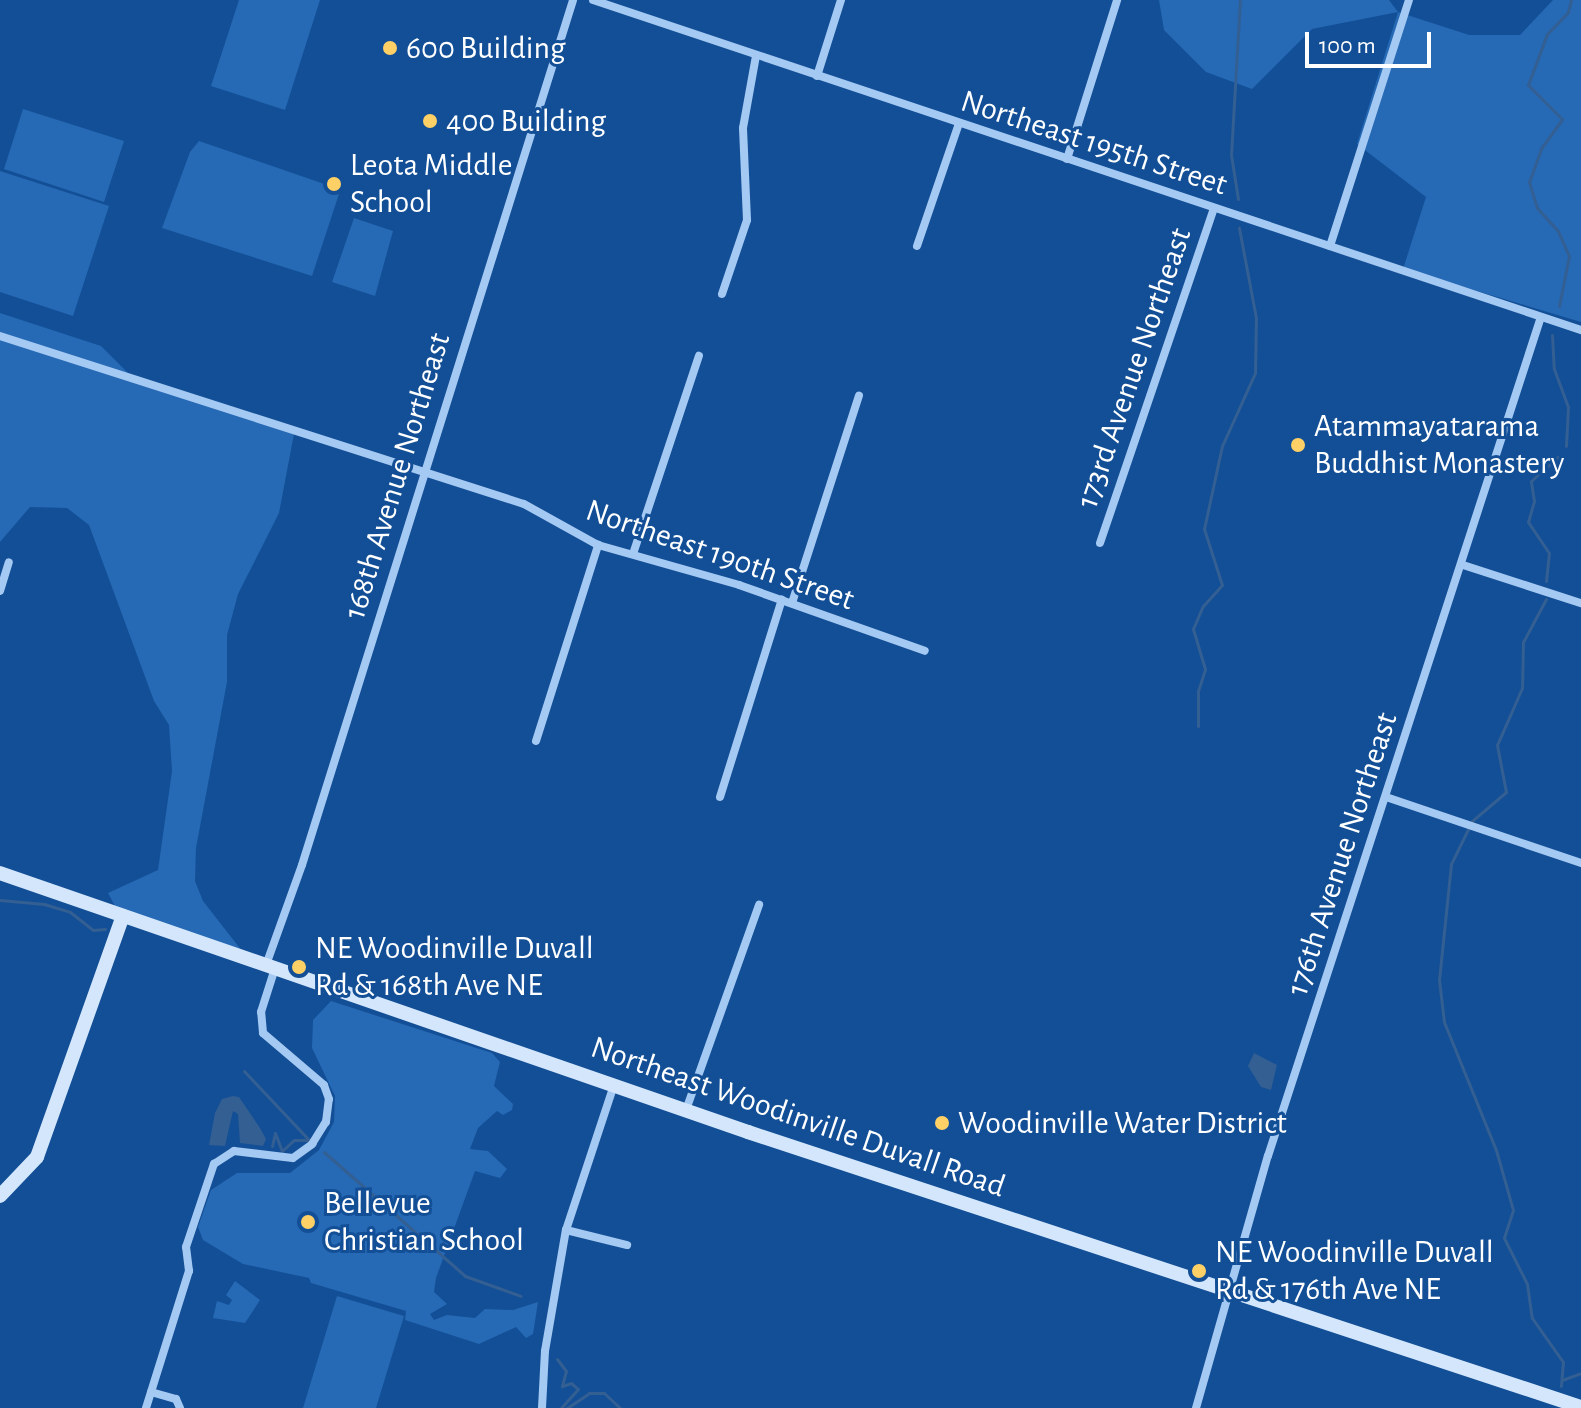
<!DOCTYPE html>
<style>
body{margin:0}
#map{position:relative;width:1581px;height:1408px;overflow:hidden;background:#134f96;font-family:"Alegreya Sans",sans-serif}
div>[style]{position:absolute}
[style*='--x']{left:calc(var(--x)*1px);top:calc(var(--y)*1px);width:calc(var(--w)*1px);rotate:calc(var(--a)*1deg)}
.green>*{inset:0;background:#2669b5}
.water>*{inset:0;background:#335f93}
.stream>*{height:3px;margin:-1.5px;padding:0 1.5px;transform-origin:1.5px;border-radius:1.5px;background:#335f93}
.street>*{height:8px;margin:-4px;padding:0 4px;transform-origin:4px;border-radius:4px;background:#a4c9f3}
.secondary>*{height:14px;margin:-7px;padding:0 7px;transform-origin:7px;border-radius:7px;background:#d3e6fc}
.dots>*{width:22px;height:22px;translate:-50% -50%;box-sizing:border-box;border:4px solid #134f96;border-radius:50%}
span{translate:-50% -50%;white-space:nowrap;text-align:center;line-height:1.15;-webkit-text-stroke:6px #134f96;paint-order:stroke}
.poi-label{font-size:32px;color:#fff}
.left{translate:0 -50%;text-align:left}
.street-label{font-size:32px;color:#fff}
.scale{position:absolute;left:1305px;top:32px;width:126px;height:36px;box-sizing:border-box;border:4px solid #fff;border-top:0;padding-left:10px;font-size:24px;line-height:28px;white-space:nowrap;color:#fff;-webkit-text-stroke:6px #134f96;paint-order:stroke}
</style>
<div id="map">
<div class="green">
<i style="clip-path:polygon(239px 0,320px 0,285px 110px,211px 86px)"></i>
<i style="clip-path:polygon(1159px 0,1389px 0,1398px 12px,1469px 35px,1520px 35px,1553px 0,1581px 0,1581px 322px,1403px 269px,1426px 197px,1357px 144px,1398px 12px,1312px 29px,1252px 89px,1206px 72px,1164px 30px)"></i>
<i style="clip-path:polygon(23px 109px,124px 141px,104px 202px,4px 169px)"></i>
<i style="clip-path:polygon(199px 141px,336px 188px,339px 194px,312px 276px,162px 228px,190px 152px)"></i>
<i style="clip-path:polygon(0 171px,109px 206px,73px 316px,0 292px)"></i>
<i style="clip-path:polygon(354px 218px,393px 231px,375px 296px,332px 282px)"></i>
<i style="clip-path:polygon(0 313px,101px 346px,132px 377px,294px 434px,279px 513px,238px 594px,227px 635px,227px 682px,196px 848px,195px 881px,203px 901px,242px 951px,116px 908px,108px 893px,158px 870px,172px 771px,169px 725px,154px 701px,89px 525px,67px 508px,30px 507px,0 542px)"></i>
<i style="clip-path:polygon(331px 1001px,492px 1053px,500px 1062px,494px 1086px,513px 1104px,512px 1110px,503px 1115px,497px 1111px,478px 1128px,470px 1149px,488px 1151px,507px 1169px,500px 1178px,475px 1171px,436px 1278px,434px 1292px,447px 1304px,430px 1314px,434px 1320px,447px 1315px,475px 1318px,485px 1309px,513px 1310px,538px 1302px,533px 1334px,526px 1338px,516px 1327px,479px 1344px,405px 1320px,406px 1311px,311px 1283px,309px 1278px,243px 1264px,203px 1240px,198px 1227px,211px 1190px,237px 1173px,290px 1173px,319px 1150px,334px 1122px,335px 1096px,312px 1048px,313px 1020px)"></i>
<i style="clip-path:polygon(235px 1281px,260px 1300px,245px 1323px,213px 1318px,217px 1301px,229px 1305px,232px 1300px,226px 1295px)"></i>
<i style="clip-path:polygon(337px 1296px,404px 1316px,376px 1408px,303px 1408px)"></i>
</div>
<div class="water">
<i style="clip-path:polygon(1254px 1053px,1277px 1065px,1271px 1090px,1261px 1087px,1248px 1066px)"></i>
<i style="clip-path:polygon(233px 1096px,239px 1097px,260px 1128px,266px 1139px,263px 1146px,240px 1143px,238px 1114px,233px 1111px,225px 1146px,209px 1145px,215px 1113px,222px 1099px)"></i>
</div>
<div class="stream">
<i style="--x:1238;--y:199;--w:45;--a:-99"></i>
<i style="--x:1231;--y:155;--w:155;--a:-86.7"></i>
<i style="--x:1559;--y:306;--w:51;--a:-78.7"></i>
<i style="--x:1569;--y:256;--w:27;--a:-114"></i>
<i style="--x:1558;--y:231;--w:31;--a:-132"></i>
<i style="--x:1537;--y:208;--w:27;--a:-107"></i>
<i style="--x:1529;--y:182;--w:37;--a:-70"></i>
<i style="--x:1542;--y:147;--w:34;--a:-54"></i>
<i style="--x:1562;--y:119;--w:48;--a:-135"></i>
<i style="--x:1528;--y:85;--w:54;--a:-69.6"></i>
<i style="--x:1547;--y:34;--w:30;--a:-46"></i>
<i style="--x:1568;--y:12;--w:12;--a:-76"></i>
<i style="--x:1552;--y:335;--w:34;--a:87"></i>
<i style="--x:1554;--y:369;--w:40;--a:69.8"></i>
<i style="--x:1568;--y:407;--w:39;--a:93"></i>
<i style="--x:1546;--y:581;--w:28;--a:-84"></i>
<i style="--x:1549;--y:553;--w:37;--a:-124"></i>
<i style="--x:1528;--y:522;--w:22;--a:-74"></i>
<i style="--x:1534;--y:501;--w:20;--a:-99"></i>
<i style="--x:1531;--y:481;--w:36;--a:-42"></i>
<i style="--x:1546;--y:599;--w:49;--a:118.1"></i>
<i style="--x:1523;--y:642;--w:46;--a:91.2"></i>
<i style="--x:1522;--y:688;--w:62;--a:113.7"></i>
<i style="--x:1497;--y:745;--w:48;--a:79.2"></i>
<i style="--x:1506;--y:792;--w:45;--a:139.5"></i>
<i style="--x:1472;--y:821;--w:48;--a:116"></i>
<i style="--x:1451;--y:864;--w:117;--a:95.9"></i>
<i style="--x:1439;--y:980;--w:42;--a:83.2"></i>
<i style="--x:1444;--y:1022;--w:138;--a:67.9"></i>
<i style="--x:1496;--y:1150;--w:62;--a:74.2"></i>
<i style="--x:1513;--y:1210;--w:29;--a:108"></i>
<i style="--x:1504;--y:1238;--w:51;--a:63.4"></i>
<i style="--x:1527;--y:1284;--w:34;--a:82"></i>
<i style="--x:1532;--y:1318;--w:54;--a:54.8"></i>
<i style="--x:1563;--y:1362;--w:24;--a:95"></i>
<i style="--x:1198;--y:726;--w:35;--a:-90"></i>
<i style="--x:1198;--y:691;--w:23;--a:-72"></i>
<i style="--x:1205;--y:669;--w:42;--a:-106.7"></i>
<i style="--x:1193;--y:629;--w:25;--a:-67"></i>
<i style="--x:1203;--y:606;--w:28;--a:-48"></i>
<i style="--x:1222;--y:585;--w:59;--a:-107.8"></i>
<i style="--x:1204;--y:529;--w:85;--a:-77.8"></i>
<i style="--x:1222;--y:446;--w:80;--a:-65.7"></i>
<i style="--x:1255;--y:373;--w:55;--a:-89"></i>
<i style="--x:1256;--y:318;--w:92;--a:-100.7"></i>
<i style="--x:0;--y:900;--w:44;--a:5.2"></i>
<i style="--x:44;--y:904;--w:27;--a:17"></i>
<i style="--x:70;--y:912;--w:29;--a:38"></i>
<i style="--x:93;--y:930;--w:12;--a:-5"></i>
<i style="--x:244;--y:1071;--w:95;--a:46.7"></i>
<i style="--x:272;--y:1146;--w:13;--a:-77"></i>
<i style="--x:275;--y:1133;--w:19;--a:69"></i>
<i style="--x:282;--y:1151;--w:16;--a:-43"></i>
<i style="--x:294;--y:1140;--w:14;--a:0"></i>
<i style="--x:324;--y:1152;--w:188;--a:41.3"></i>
<i style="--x:465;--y:1276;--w:59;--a:19.7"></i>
<i style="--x:557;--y:1359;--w:15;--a:53"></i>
<i style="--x:566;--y:1371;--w:16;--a:105"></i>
<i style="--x:562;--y:1386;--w:9;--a:-18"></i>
<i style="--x:571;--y:1383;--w:9;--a:41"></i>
<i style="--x:578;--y:1389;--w:25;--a:132"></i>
<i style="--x:1562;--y:1380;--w:20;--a:-20"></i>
<i style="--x:567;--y:1408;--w:27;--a:-34"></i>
<i style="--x:589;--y:1393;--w:15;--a:0"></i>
<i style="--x:604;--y:1393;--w:22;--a:43"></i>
</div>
<div class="street">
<i style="--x:593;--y:0;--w:1042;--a:18.47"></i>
<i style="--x:817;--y:76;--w:80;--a:-72.5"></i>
<i style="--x:1067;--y:159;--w:167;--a:-72.5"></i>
<i style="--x:917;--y:246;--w:130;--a:-71.1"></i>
<i style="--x:1330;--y:246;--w:258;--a:-72.2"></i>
<i style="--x:722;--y:294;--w:78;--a:-71.3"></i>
<i style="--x:747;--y:220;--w:92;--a:-92.5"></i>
<i style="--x:743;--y:128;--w:73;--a:-79.8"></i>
<i style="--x:0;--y:336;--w:550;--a:17.78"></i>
<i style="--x:524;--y:504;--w:85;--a:29"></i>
<i style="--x:598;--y:545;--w:147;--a:15.8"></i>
<i style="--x:739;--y:585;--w:197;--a:19.5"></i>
<i style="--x:1100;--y:543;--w:353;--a:-71.2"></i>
<i style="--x:633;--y:554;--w:209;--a:-71.6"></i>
<i style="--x:1463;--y:565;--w:124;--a:17.9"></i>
<i style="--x:0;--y:591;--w:30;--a:-73"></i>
<i style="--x:792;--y:603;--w:218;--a:-72.1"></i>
<i style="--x:536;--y:741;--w:206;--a:-72.4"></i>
<i style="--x:720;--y:797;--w:207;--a:-72.6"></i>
<i style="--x:1386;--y:797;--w:206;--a:18.7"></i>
<i style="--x:266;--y:965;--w:106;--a:-70.2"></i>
<i style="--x:302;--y:865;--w:906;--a:-72.6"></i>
<i style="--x:686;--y:1110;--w:218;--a:-70.4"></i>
<i style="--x:566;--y:1230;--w:63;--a:13.8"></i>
<i style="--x:151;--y:1392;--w:26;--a:16"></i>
<i style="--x:176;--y:1399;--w:10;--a:66"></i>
<i style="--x:146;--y:1408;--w:144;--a:-72.6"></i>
<i style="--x:189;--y:1271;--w:24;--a:-97"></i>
<i style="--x:186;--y:1247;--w:88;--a:-71.4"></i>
<i style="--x:214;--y:1164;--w:24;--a:-33"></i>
<i style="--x:234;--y:1151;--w:59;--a:6.8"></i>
<i style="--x:293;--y:1158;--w:24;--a:-36"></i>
<i style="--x:312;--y:1144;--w:26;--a:-58"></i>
<i style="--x:326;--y:1122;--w:23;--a:-83"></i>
<i style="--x:329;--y:1099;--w:15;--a:-110"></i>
<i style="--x:324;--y:1085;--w:80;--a:-139.6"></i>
<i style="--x:263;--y:1033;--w:21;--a:-95"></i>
<i style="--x:261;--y:1012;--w:46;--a:-72.3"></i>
<i style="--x:542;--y:1408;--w:57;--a:-87"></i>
<i style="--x:545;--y:1351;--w:123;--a:-80.2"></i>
<i style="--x:566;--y:1230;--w:153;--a:-71.7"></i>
<i style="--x:1196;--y:1408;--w:262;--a:-74.1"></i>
<i style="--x:1268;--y:1156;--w:882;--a:-71.98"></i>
</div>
<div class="secondary">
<i style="--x:0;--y:873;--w:792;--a:19.1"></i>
<i style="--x:748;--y:1132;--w:877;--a:18.27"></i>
<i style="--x:0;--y:1196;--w:54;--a:-46.5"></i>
<i style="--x:37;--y:1157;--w:256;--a:-70.4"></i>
</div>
<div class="dots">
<i style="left:390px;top:48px;background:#ffd066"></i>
<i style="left:430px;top:121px;background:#ffd066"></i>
<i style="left:334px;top:184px;background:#ffd066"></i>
<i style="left:1298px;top:445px;background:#ffd066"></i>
<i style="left:299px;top:967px;background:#ffd066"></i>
<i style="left:942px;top:1123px;background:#ffd066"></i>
<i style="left:308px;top:1222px;background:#ffd066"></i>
<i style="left:1199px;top:1271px;background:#ffd066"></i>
</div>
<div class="poi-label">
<span class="left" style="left:406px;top:48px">600 Building</span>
<span class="left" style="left:446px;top:121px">400 Building</span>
<span class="left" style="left:350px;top:184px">Leota Middle<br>School</span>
<span class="left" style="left:1314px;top:445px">Atammayatarama<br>Buddhist Monastery</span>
<span class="left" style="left:315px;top:967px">NE Woodinville Duvall<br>Rd &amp; 168th Ave NE</span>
<span class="left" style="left:958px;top:1123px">Woodinville Water District</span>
<span class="left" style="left:324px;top:1222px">Bellevue<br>Christian School</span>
<span class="left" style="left:1215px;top:1271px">NE Woodinville Duvall<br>Rd &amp; 176th Ave NE</span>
</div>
<div class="street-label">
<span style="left:1094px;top:143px;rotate:18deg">Northeast 195th Street</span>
<span style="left:1134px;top:368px;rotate:-71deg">173rd Avenue Northeast</span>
<span style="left:397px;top:476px;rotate:-73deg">168th Avenue Northeast</span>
<span style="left:720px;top:555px;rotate:19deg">Northeast 190th Street</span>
<span style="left:1342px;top:854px;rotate:-72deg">176th Avenue Northeast</span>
<span style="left:798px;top:1117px;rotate:19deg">Northeast Woodinville Duvall Road</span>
</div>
<div class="scale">100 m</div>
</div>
